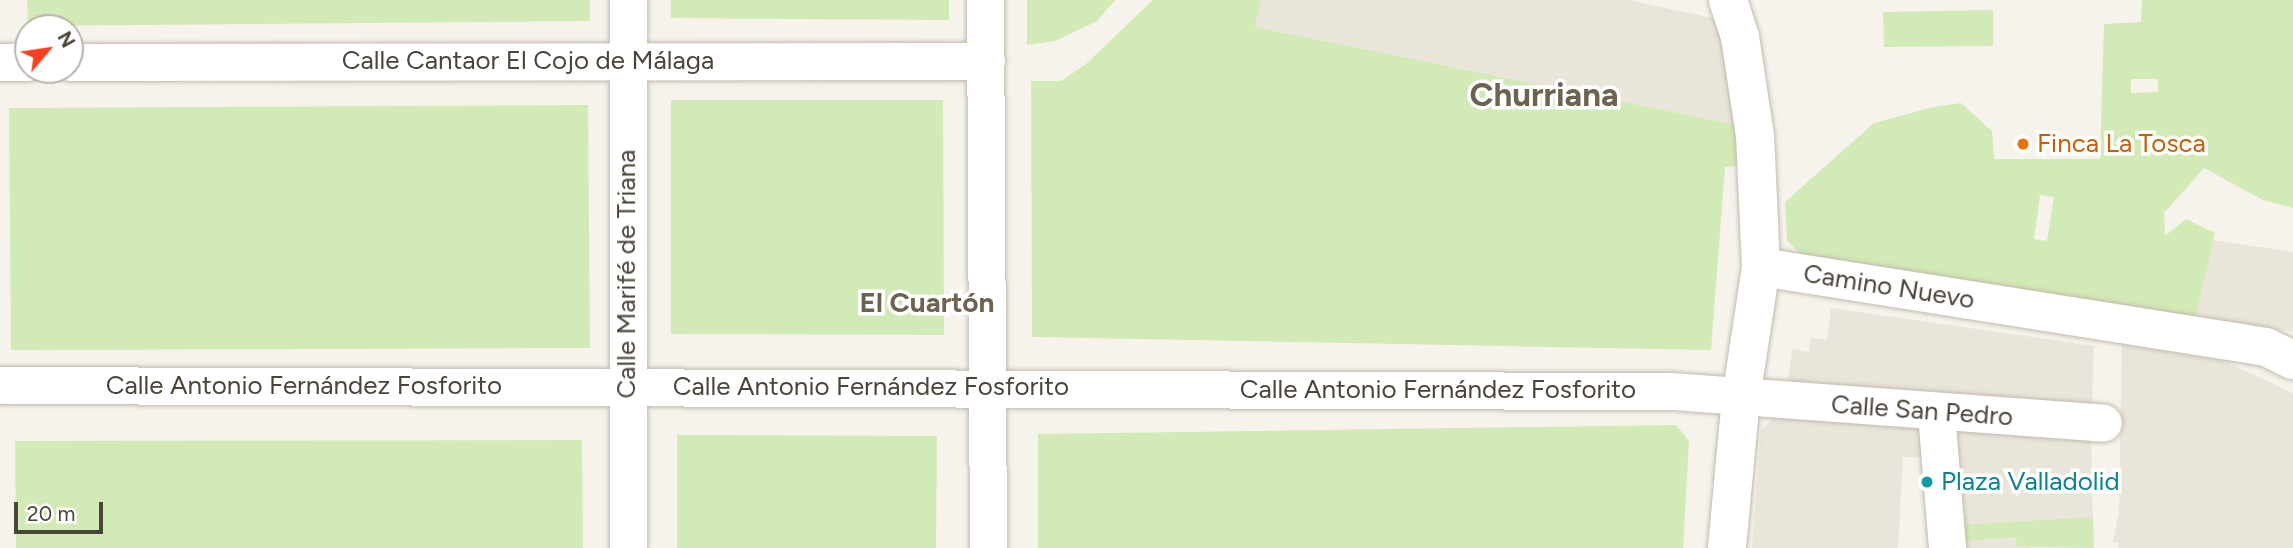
<!DOCTYPE html>
<meta charset="utf-8">
<style>
body{margin:0}
#map{position:relative;width:2293px;height:548px;overflow:hidden;background:#f6f3ec;font-family:Figtree,sans-serif}
div>[style]{position:absolute}
[style*='--x']{left:calc(var(--x)*1px);top:calc(var(--y)*1px);width:calc(var(--w)*1px);rotate:calc(var(--a)*1deg)}
.residential>*{inset:0;background:#eae5da}
.green>*{inset:0;background:#d2eab5}
.roads{filter:drop-shadow(0 0 2px #c2bbae) drop-shadow(0 0 2px #c2bbae)}
.minor>*{height:37px;margin:-18.5px;padding:0 18.5px;transform-origin:18.5px;border-radius:18.5px;background:#fff}
.tertiary>*{height:38px;margin:-19px;padding:0 19px;transform-origin:19px;border-radius:19px;background:#fff}
.dots>*{width:19px;height:19px;translate:-50% -50%;box-sizing:border-box;border:4px solid #fff;border-radius:50%}
span{translate:-50% -50%;white-space:nowrap;text-align:center;line-height:1.15;-webkit-text-stroke:7px #fff;paint-order:stroke}
.street-label{font-size:26px;color:#4b4439}
.food-label{font-size:26px;color:#c56008}
.left{translate:0 -50%;text-align:left}
.culture-label{font-size:26px;color:#0d838f}
.neighbourhood-label{font-size:28px;color:#6e6250;font-weight:700}
.district-label{font-size:33px;color:#6e6250;font-weight:700}
.north{position:absolute;left:14px;top:14px;width:70px;height:70px;box-sizing:border-box;background:#fff;border:2px solid #b7b4b0;border-radius:50%;rotate:61deg;font-size:19px;font-weight:700;line-height:28px;text-align:center;color:#4b4439}
.north::after{content:'';display:block;margin:auto;width:24px;height:32px;background:#fc3f1d;clip-path:polygon(50% 0,100% 100%,50% 72%,0 100%)}
.scale{position:absolute;left:14px;top:502px;width:89px;height:32px;box-sizing:border-box;border:4px solid #4b4439;border-top:0;padding-left:9px;font-size:21px;line-height:24px;white-space:nowrap;color:#4b4439;-webkit-text-stroke:5px #fff;paint-order:stroke}
</style>
<div id="map">
<div class="residential">
<i style="clip-path:polygon(1261px 0,1628px 0,1717px 19px,1726px 49px,1737px 125px,1255px 27px)"></i>
<i style="clip-path:polygon(2213px 240px,2293px 252px,2293px 332px,2195px 318px)"></i>
<i style="clip-path:polygon(1831px 308px,2094px 346px,2092px 408px,1787px 390px,1792px 349px,1809px 352px,1811px 338px,1827px 340px)"></i>
<i style="clip-path:polygon(2122px 344px,2224px 361px,2293px 393px,2293px 548px,2118px 548px,2119px 543px,2113px 542px,2119px 512px)"></i>
<i style="clip-path:polygon(1774px 418px,1925px 428px,1923px 458px,1903px 457px,1898px 548px,1752px 548px,1761px 430px)"></i>
<i style="clip-path:polygon(1948px 429px,2091px 435px,2093px 517px,1957px 525px)"></i>
<i style="clip-path:polygon(2016px 537px,2031px 548px,1959px 548px,1958px 542px)"></i>
</div>
<div class="green">
<i style="clip-path:polygon(27px 0,590px 0,590px 21px,28px 26px)"></i>
<i style="clip-path:polygon(671px 0,949px 0,949px 20px,671px 18px)"></i>
<i style="clip-path:polygon(1027px 0,1115px 0,1097px 21px,1055px 41px,1027px 45px)"></i>
<i style="clip-path:polygon(1153px 0,1261px 0,1255px 27px,1737px 125px,1738px 166px,1725px 167px,1711px 350px,1032px 337px,1031px 81px,1061px 81px,1086px 64px)"></i>
<i style="clip-path:polygon(evenodd,2142px 0,2293px 0,2293px 208px,2263px 200px,2204px 168px,2164px 213px,2165px 236px,2186px 219px,2215px 233px,2195px 318px,1802px 256px,1787px 240px,1785px 202px,1874px 123px,1934px 107px,1961px 103px,1992px 131px,1994px 159px,2100px 159px,2104px 24px,2141px 22px,2142px 0,2131px 79px,2158px 79px,2158px 92px,2131px 93px,2131px 79px,2142px 0,2040px 195px,2054px 197px,2047px 241px,2034px 239px,2040px 195px)"></i>
<i style="clip-path:polygon(1993px 10px,1993px 46px,1884px 47px,1883px 12px)"></i>
<i style="clip-path:polygon(671px 100px,943px 100px,944px 335px,671px 334px)"></i>
<i style="clip-path:polygon(588px 105px,590px 348px,11px 350px,9px 108px)"></i>
<i style="clip-path:polygon(1676px 425px,1689px 441px,1683px 548px,1038px 548px,1038px 434px)"></i>
<i style="clip-path:polygon(677px 435px,937px 436px,936px 548px,677px 548px)"></i>
<i style="clip-path:polygon(582px 440px,583px 548px,16px 548px,15px 441px)"></i>
<i style="clip-path:polygon(2093px 517px,2094px 548px,2017px 547px,2016px 537px,1958px 542px,1957px 525px)"></i>
</div>
<div class="roads">
<div class="minor">
<i style="--x:985;--y:0;--w:548;--a:89.69"></i>
<i style="--x:0;--y:62;--w:28;--a:0"></i>
<i style="--x:70;--y:62;--w:916;--a:-0.06"></i>
<i style="--x:0;--y:385;--w:1672;--a:0.21"></i>
<i style="--x:1672;--y:391;--w:432;--a:4.2"></i>
<i style="--x:1936;--y:413;--w:135;--a:85.3"></i>
<i style="--x:628;--y:548;--w:548;--a:-90"></i>
</div>
<div class="tertiary">
<i style="--x:1761;--y:267;--w:511;--a:9"></i>
<i style="--x:2266;--y:347;--w:30;--a:26"></i>
<i style="--x:1727;--y:548;--w:151;--a:-84.7"></i>
<i style="--x:1741;--y:398;--w:133;--a:-81.3"></i>
<i style="--x:1761;--y:267;--w:131;--a:-92.6"></i>
<i style="--x:1755;--y:136;--w:100;--a:-98.6"></i>
<i style="--x:1740;--y:37;--w:39;--a:-108"></i>
</div>
</div>
<div class="dots">
<i style="left:2023px;top:144px;background:#e8710a"></i>
<i style="left:1927px;top:482px;background:#0f9aa8"></i>
</div>
<div class="street-label">
<span style="left:528px;top:61px">Calle Cantaor El Cojo de Málaga</span>
<span style="left:627px;top:274px;rotate:-90deg">Calle Marifé de Triana</span>
<span style="left:1889px;top:287px;rotate:9deg">Camino Nuevo</span>
<span style="left:304px;top:386px">Calle Antonio Fernández Fosforito</span>
<span style="left:871px;top:387px">Calle Antonio Fernández Fosforito</span>
<span style="left:1438px;top:390px">Calle Antonio Fernández Fosforito</span>
<span style="left:1922px;top:411px;rotate:4deg">Calle San Pedro</span>
</div>
<div class="food-label">
<span class="left" style="left:2037px;top:144px">Finca La Tosca</span>
</div>
<div class="culture-label">
<span class="left" style="left:1941px;top:482px">Plaza Valladolid</span>
</div>
<div class="neighbourhood-label">
<span style="left:927px;top:302px">El Cuartón</span>
</div>
<div class="district-label">
<span style="left:1544px;top:95px">Churriana</span>
</div>
<div class="north">N</div>
<div class="scale">20 m</div>
</div>
